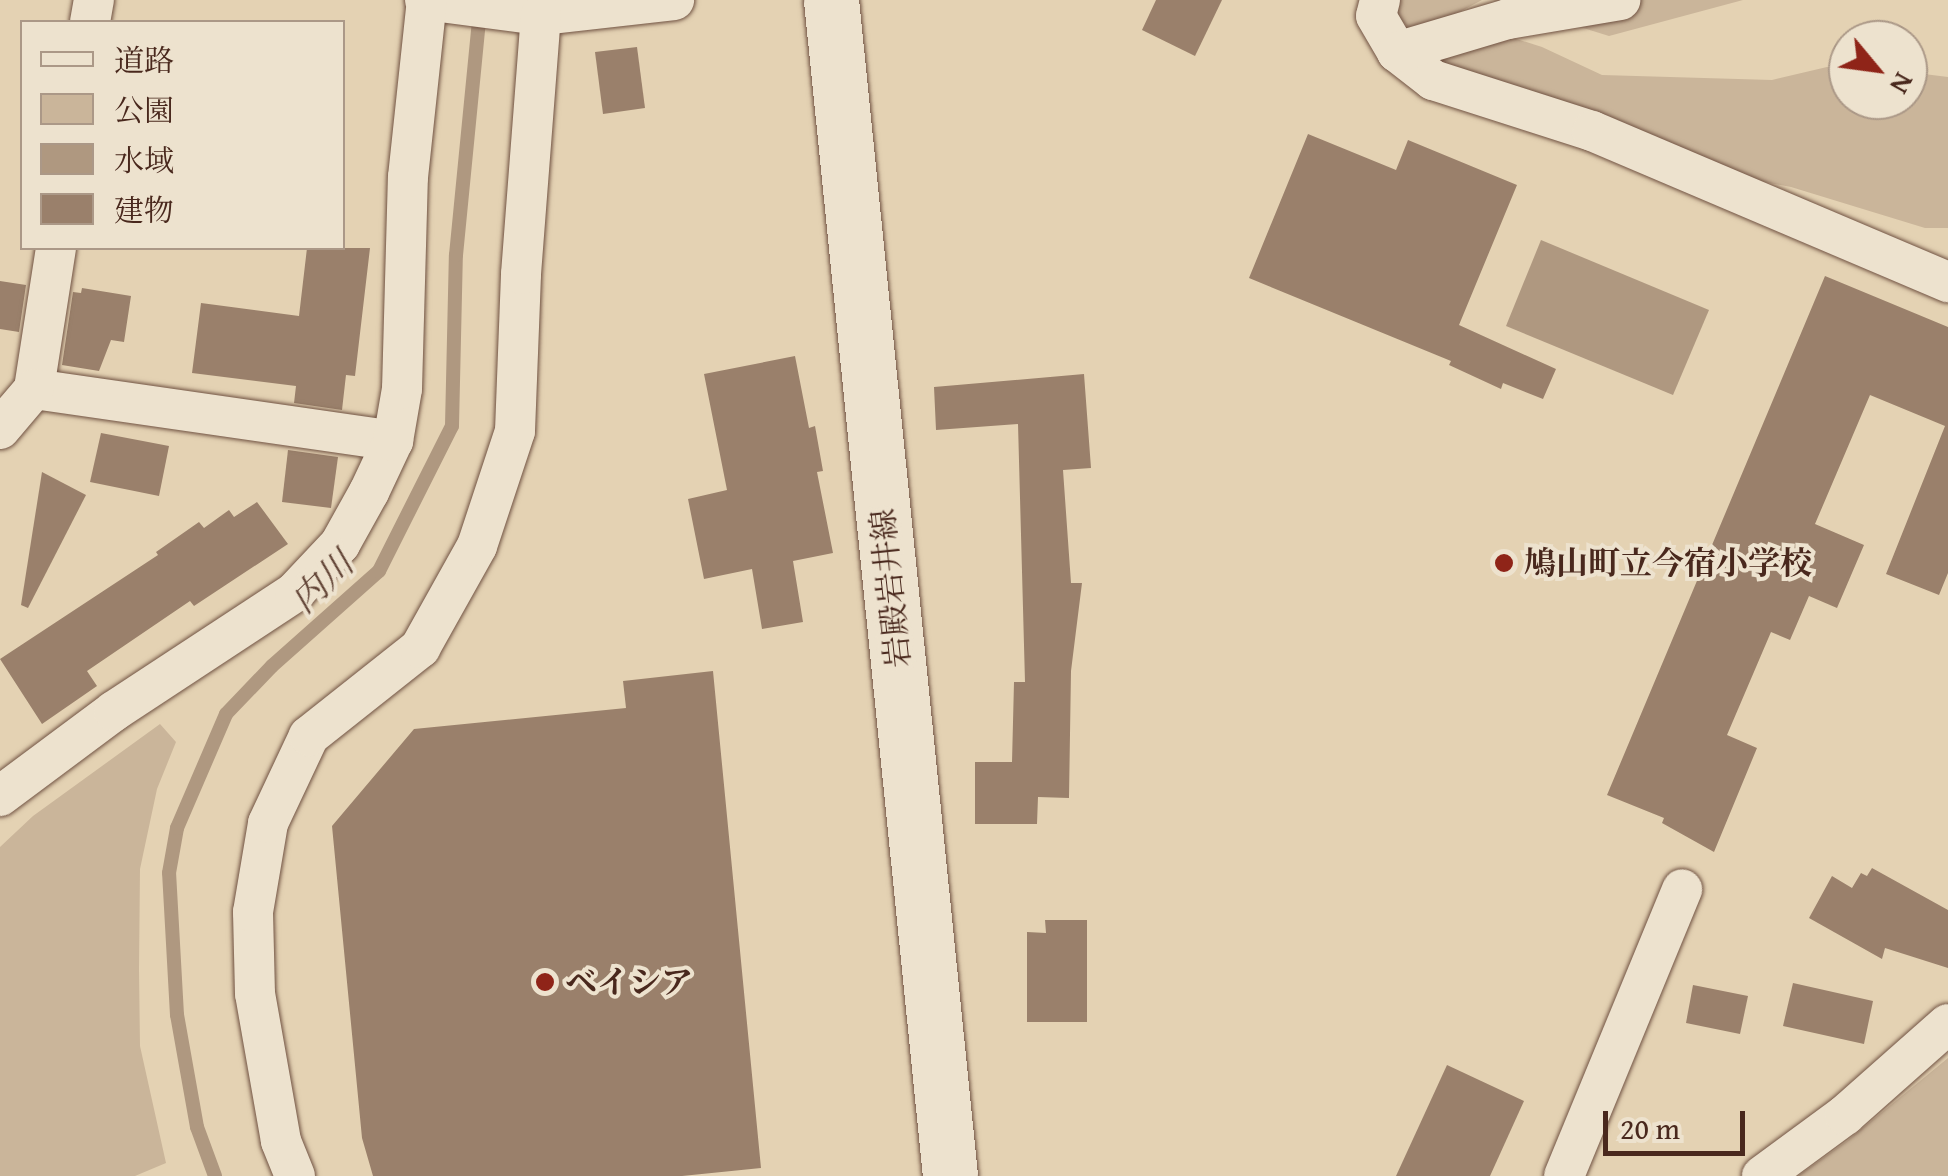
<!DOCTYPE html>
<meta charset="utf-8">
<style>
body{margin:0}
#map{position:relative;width:1948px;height:1176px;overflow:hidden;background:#e4d2b3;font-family:"Gentium Book Plus","Noto Serif JP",serif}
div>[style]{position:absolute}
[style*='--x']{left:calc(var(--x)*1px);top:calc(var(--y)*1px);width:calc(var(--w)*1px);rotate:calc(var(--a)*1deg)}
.green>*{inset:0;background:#cab59a}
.water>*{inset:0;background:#af9880}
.stream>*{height:14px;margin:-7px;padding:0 7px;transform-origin:7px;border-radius:7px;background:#af9880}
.building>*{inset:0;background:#9a806b}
.roads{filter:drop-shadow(0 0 2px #705242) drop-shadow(0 0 2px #705242)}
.minor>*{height:40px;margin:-20px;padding:0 20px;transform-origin:20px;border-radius:20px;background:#ede2ce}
.secondary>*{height:55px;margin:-27.5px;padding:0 27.5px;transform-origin:27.5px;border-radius:27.5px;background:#ede2ce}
.dots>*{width:28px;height:28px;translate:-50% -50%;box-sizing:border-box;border:5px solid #ede2ce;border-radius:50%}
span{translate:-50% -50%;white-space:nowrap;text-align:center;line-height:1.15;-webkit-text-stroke:8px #ede2ce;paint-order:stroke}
.poi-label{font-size:32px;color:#49281d;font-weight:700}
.left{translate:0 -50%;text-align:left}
.street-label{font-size:32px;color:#49281d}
.water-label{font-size:35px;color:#624436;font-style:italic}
.legend{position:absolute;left:20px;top:20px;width:325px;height:230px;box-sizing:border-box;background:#ede2ce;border:2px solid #ab9887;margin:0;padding:12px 18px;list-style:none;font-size:30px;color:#49281d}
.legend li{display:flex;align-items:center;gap:20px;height:50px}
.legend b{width:50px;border:2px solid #ab9887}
.north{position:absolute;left:1828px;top:20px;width:100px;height:100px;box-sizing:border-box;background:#ede2ce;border:2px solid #ab9887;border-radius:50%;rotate:119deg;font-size:28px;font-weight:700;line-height:40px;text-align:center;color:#49281d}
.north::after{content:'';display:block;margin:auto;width:35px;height:45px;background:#8f2418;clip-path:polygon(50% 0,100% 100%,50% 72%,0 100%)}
.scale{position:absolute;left:1603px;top:1111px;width:142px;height:45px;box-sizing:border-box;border:5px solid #49281d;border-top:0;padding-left:12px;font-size:30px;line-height:35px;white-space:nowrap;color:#49281d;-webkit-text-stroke:8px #ede2ce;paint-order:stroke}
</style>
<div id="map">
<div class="green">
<i style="clip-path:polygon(1396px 0,1482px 0,1416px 35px,1398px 17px)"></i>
<i style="clip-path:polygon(1493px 0,1743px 0,1609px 36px)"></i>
<i style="clip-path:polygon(1507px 36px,1542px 47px,1602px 75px,1772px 80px,1827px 67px,1848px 68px,1848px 100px,1908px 100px,1908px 72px,1948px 77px,1948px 228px,1925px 228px,1791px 187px,1734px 176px,1454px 71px,1438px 56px)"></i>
<i style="clip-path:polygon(160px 724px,176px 742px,157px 789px,140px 869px,139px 969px,140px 1046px,166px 1163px,135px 1176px,0 1176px,0 847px,33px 816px)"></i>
<i style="clip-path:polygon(1948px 1058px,1948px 1176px,1798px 1176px,1847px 1141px)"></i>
</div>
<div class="water">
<i style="clip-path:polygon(1541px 240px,1709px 310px,1673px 395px,1506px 326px)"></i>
</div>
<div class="stream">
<i style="--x:215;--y:1176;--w:52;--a:-110.2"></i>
<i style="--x:197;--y:1127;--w:114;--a:-100.1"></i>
<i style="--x:177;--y:1015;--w:142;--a:-93.2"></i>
<i style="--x:169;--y:873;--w:46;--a:-79.9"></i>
<i style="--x:177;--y:828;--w:124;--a:-66.7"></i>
<i style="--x:226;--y:714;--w:66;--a:-46.2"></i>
<i style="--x:272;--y:666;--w:143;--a:-41.6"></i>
<i style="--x:379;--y:571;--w:162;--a:-63.3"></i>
<i style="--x:452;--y:426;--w:171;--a:-88.7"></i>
<i style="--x:456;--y:255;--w:245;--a:-84.4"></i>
</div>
<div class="building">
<i style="clip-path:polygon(1156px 0,1222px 0,1195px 56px,1142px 30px)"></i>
<i style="clip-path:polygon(637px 47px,645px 108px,603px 114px,595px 52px)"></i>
<i style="clip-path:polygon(1308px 134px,1396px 170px,1408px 140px,1517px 185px,1459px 325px,1556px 369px,1543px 399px,1503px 383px,1501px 389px,1449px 365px,1451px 361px,1249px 278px)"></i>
<i style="clip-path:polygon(307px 248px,370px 248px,355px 376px,346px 375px,342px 410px,294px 403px,296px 386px,192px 373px,201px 303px,299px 316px)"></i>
<i style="clip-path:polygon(1825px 276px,1948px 327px,1948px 573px,1939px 595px,1886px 574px,1945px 426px,1870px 395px,1815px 524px,1864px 545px,1837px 608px,1809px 596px,1790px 640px,1771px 632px,1727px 735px,1757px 748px,1714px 852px,1662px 823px,1664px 818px,1607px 795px)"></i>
<i style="clip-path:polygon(0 281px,26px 285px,19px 332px,0 329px)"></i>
<i style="clip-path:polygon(82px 288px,131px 296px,124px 342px,111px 340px,99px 371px,62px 365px,73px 292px,81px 293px)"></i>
<i style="clip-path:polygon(795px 356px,809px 428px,815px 426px,823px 471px,817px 472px,833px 553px,793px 561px,803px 622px,762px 629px,752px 569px,704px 579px,688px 499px,727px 490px,704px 374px)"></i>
<i style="clip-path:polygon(1084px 374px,1091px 468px,1063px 470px,1071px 583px,1082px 583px,1071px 671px,1069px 798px,1038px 797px,1037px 824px,975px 824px,975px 762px,1012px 762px,1014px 682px,1025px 682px,1018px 424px,936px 430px,934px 387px)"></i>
<i style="clip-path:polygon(101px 433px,169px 446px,159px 496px,90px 482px)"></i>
<i style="clip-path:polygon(288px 450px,338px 457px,331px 508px,282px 502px)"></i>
<i style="clip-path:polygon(42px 472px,86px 495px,28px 608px,21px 605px)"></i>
<i style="clip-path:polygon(257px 502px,288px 544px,194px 606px,190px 601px,87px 671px,97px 686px,42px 724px,0 659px,158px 555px,156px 552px,199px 522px,204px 528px,229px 510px,234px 517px)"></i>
<i style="clip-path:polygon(713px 671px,761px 1168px,682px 1176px,373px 1176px,362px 1138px,332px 826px,414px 729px,626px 708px,623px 681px)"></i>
<i style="clip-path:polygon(1872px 868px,1948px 910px,1948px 968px,1885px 948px,1882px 959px,1809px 918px,1832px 876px,1852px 888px,1861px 873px,1867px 876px)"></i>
<i style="clip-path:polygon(1045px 920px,1087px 920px,1087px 1022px,1027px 1022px,1027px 932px,1046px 933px)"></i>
<i style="clip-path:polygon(1793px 983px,1873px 1001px,1864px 1044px,1783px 1026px)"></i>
<i style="clip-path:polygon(1693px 985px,1748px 996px,1740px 1034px,1686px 1023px)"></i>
<i style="clip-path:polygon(1447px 1065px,1524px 1101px,1490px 1176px,1396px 1176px)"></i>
</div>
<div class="roads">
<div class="minor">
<i style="--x:425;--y:0;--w:117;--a:7.4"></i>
<i style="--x:541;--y:15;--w:134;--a:-6.4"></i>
<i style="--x:1380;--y:0;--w:16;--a:104"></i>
<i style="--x:1376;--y:16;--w:42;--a:59.7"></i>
<i style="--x:1397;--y:52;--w:46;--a:37.9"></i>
<i style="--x:1433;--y:80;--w:167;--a:17.8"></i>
<i style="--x:1592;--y:131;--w:387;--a:23"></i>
<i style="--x:90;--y:22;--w:22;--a:-80"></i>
<i style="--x:1397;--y:52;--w:116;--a:-16.6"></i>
<i style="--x:1508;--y:19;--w:114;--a:-9.6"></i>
<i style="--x:56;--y:248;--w:143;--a:98.9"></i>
<i style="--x:34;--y:389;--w:363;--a:8.2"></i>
<i style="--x:0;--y:429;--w:52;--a:-49.6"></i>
<i style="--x:0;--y:796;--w:142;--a:-36.7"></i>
<i style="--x:114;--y:711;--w:217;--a:-33.3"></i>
<i style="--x:295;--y:592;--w:66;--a:-46.8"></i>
<i style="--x:340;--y:544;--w:60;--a:-60.9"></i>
<i style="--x:369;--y:492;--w:56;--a:-64.8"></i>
<i style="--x:393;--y:441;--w:53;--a:-80.2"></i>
<i style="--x:402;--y:389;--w:212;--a:-88.4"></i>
<i style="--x:408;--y:177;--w:178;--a:-83.9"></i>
<i style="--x:295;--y:1176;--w:38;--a:-112"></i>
<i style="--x:281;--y:1141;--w:149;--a:-100"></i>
<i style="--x:255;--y:994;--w:82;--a:-91.4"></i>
<i style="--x:253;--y:912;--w:90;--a:-80.4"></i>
<i style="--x:268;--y:823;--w:96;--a:-64.8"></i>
<i style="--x:309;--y:736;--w:142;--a:-38.4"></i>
<i style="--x:420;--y:648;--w:117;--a:-60.8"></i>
<i style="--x:477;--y:546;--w:121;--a:-71.7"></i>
<i style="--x:515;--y:431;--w:157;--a:-87.8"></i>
<i style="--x:521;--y:274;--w:260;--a:-85.6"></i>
<i style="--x:1564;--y:1176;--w:310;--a:-67.6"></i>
<i style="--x:1762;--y:1176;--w:103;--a:-36.3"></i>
<i style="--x:1845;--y:1115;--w:137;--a:-41.5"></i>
</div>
<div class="secondary">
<i style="--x:831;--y:0;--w:1182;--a:84.22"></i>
</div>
</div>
<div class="dots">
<i style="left:1504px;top:563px;background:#8f2418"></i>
<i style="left:545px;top:982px;background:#8f2418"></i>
</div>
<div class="poi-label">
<span class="left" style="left:1524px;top:563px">鳩山町立今宿小学校</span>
<span class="left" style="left:565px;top:982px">ベイシア</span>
</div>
<div class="street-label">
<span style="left:891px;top:588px;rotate:-96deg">岩殿岩井線</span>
</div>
<div class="water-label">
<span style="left:322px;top:582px;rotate:-44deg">内川</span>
</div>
<ul class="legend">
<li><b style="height:12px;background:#ede2ce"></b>道路</li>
<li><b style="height:28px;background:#cab59a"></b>公園</li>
<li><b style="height:28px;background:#af9880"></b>水域</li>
<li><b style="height:28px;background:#9a806b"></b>建物</li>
</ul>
<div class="north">N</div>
<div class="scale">20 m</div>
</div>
